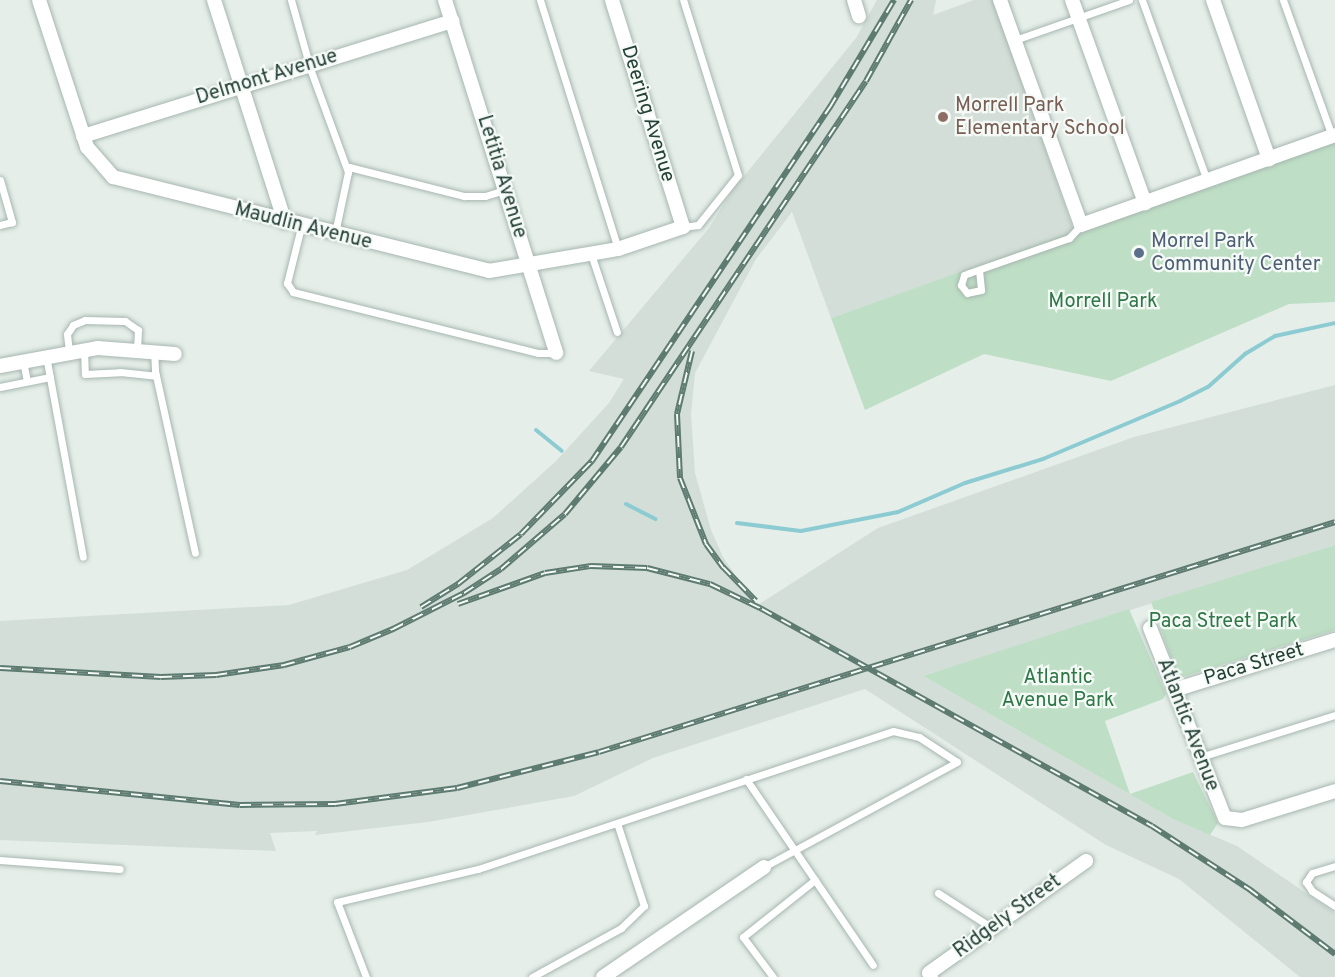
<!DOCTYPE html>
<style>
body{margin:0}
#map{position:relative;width:1335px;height:977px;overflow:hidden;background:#e5eee9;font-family:Overpass,sans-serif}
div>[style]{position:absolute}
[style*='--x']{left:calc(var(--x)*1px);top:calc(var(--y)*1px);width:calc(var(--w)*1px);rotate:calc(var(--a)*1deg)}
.built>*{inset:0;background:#d3ded8}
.green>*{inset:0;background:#bedfc5}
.stream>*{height:4px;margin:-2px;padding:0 2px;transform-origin:2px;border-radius:2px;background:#8dcbd2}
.roads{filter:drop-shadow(0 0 2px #a7b6b0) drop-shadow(0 0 2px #a7b6b0)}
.lane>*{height:7px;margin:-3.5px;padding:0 3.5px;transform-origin:3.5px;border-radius:3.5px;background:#fff}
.street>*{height:14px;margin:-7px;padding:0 7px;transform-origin:7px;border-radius:7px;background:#fff}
.rail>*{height:6px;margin-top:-3px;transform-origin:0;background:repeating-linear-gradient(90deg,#f5faf7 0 11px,#5e7b72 0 22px);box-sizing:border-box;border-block:2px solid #5e7b72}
.dots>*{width:16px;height:16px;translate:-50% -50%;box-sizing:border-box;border:3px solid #f5faf7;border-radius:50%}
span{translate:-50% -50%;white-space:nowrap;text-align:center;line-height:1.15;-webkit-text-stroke:4.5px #f5faf7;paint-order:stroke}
.street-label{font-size:20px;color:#244037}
.education-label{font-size:20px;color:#785e54}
.left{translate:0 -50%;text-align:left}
.service-label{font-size:20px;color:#4e5e75}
.park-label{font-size:20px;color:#2e7746}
</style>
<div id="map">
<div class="built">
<i style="clip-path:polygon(877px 0,936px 0,933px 15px,974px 0,994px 0,1074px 232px,831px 318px,792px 212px,756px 259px,695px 373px,691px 414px,695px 473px,711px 530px,723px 557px,756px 606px,878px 528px,1134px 437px,1335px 385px,1335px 545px,923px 676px,1173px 819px,1237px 846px,1335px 913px,1335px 977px,1300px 977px,1179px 879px,1106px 845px,865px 689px,653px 758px,574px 796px,428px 822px,315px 835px,317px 831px,270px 833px,276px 851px,0 840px,0 621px,289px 605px,407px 570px,493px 518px,556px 461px,609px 403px,624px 379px,589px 371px,709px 228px,732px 191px,856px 38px)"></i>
</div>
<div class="green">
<i style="clip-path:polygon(1335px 138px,1335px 302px,1289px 304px,1111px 381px,984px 354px,865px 410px,831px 318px)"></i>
<i style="clip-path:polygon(1335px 545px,1335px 630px,1182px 677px,1176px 672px,1151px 602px)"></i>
<i style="clip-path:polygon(1129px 609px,1166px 694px,1163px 699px,1105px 721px,1130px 794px,1193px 772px,1218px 823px,1210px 835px,1173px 819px,923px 676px)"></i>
</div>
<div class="stream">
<i style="--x:536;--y:430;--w:33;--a:39"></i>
<i style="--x:626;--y:504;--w:33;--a:27"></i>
<i style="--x:737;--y:523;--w:64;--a:7.1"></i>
<i style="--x:801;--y:531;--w:99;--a:-11.1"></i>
<i style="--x:898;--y:512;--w:73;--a:-23.4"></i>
<i style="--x:965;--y:483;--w:82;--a:-17.1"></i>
<i style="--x:1043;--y:459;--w:149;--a:-22.9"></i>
<i style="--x:1180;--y:401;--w:31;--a:-27"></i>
<i style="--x:1208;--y:387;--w:50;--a:-41.7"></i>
<i style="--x:1245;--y:354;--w:35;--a:-31"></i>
<i style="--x:1275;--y:336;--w:61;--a:-12.2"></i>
</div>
<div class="roads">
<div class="lane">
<i style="--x:291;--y:0;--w:74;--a:74.3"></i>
<i style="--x:311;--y:71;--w:108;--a:69.9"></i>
<i style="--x:540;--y:0;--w:261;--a:72.6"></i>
<i style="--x:1142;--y:0;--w:192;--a:70.2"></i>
<i style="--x:1283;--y:0;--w:145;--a:70.2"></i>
<i style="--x:1012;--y:41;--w:124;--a:-19.3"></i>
<i style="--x:0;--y:180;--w:44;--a:74.1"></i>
<i style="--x:12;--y:222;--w:12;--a:166"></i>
<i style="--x:301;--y:227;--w:58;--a:104"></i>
<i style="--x:287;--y:283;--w:11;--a:56"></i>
<i style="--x:293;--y:292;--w:252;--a:14"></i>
<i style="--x:538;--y:353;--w:18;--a:0"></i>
<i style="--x:683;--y:227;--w:15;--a:-8"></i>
<i style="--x:698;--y:225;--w:64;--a:-51.3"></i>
<i style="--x:738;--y:175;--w:183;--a:-107.4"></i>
<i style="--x:335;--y:233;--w:67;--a:-78"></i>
<i style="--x:349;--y:167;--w:119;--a:14.2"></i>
<i style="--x:464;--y:196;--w:21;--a:0"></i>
<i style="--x:485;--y:196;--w:21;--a:-17"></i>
<i style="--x:591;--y:254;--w:82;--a:71.6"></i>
<i style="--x:979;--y:270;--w:20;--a:84"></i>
<i style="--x:981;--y:290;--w:14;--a:168"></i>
<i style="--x:967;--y:293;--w:10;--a:-127"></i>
<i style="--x:961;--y:285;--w:10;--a:-73"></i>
<i style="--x:964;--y:275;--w:5;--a:-22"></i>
<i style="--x:969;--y:273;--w:106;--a:-19.3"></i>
<i style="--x:1069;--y:238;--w:18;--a:-47"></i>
<i style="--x:84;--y:349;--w:25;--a:88"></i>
<i style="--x:85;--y:374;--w:35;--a:-3"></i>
<i style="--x:120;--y:372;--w:36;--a:6"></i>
<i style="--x:154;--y:350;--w:21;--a:87"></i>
<i style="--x:155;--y:371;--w:186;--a:77.6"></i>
<i style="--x:69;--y:351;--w:17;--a:-97"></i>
<i style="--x:67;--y:334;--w:11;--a:-56"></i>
<i style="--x:73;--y:325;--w:13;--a:-23"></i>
<i style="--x:85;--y:320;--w:40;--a:1.4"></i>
<i style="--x:125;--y:321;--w:16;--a:35"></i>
<i style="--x:138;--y:330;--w:19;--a:93"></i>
<i style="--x:46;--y:356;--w:204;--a:79.6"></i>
<i style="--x:23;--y:361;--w:20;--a:79"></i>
<i style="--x:0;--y:387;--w:51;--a:-11.3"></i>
<i style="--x:1200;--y:757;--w:141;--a:-17.3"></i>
<i style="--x:746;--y:779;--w:225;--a:55.7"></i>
<i style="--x:0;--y:860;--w:120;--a:4.3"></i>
<i style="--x:1335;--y:866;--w:24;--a:163"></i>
<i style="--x:1312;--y:873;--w:11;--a:124"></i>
<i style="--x:1306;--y:882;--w:11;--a:56"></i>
<i style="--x:1312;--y:891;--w:27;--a:33"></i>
<i style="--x:938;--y:893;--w:64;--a:32.9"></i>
<i style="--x:366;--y:977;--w:80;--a:-111.1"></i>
<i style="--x:337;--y:902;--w:145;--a:-13.2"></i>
<i style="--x:478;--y:869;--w:437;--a:-18.4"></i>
<i style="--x:893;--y:731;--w:27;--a:13"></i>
<i style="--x:919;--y:737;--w:45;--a:33.3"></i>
<i style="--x:957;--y:762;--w:220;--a:151.5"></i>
<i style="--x:532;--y:977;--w:102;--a:-28.8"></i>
<i style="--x:621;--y:928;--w:32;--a:-44"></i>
<i style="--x:644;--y:906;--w:87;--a:-108"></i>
<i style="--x:773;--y:977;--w:50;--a:-126.9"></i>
<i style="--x:743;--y:937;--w:92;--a:-38.4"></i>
</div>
<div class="street">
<i style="--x:39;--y:0;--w:155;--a:71.9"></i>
<i style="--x:87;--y:147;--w:40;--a:49"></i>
<i style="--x:113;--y:177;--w:388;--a:14"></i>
<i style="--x:489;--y:271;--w:131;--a:-9.7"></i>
<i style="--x:618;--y:249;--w:69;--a:-18.7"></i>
<i style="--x:683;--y:227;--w:238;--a:-107.4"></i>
<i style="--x:214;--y:0;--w:233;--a:72.3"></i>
<i style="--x:445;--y:0;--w:370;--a:72.5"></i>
<i style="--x:854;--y:0;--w:17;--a:73"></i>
<i style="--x:1000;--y:0;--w:239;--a:70.2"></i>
<i style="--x:1081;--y:225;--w:269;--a:-19.5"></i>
<i style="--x:1072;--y:0;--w:216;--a:70.2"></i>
<i style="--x:1213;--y:0;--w:169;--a:70.6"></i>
<i style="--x:83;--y:136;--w:387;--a:-17.3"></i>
<i style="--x:0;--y:366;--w:100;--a:-10.4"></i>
<i style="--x:98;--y:348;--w:77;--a:4.5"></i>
<i style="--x:1150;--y:628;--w:204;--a:68.5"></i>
<i style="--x:1225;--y:818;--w:17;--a:7"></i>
<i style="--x:1242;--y:820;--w:97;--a:-17.3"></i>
<i style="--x:1174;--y:690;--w:169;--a:-17.3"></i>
<i style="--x:603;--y:977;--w:195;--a:-34.3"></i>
<i style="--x:931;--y:977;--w:4;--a:-117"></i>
<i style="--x:929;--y:973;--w:193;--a:-35.5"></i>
</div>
</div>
<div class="rail">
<i style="--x:692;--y:351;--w:65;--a:103.4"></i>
<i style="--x:677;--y:414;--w:64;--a:87.3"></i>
<i style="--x:680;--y:478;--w:71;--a:68.5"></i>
<i style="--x:706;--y:544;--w:29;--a:54"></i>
<i style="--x:723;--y:567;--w:47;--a:45.9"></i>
<i style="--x:458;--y:604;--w:92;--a:-19.6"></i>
<i style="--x:545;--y:573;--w:47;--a:-8.7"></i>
<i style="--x:591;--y:566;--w:56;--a:2"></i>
<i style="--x:647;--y:568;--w:65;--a:14.3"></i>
<i style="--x:710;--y:584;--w:58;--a:25.7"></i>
<i style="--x:762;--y:609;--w:446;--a:29.1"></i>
<i style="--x:1152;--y:826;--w:116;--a:33"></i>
<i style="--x:1249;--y:889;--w:108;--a:37.1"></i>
<i style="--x:421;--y:607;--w:44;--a:-31.9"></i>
<i style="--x:458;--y:584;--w:80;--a:-38.4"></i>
<i style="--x:521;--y:534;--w:102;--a:-45.8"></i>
<i style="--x:592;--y:461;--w:427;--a:-56.1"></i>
<i style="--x:830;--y:107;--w:125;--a:-59.1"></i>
<i style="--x:0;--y:668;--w:161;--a:3.2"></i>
<i style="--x:161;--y:677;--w:55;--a:-2.1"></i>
<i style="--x:216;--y:675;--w:69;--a:-8.4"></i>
<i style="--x:284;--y:665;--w:68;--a:-15.3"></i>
<i style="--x:350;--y:647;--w:47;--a:-22.7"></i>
<i style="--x:393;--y:629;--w:80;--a:-26.9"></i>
<i style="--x:464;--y:593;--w:44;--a:-33"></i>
<i style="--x:501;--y:569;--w:84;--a:-40.7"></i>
<i style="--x:565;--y:514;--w:87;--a:-50.1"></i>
<i style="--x:621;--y:447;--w:440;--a:-56.2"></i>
<i style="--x:866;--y:81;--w:93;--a:-60.9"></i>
<i style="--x:0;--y:781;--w:241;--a:5.7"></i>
<i style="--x:240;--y:805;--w:95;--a:-0.6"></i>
<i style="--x:335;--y:804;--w:123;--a:-7.5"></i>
<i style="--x:457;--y:788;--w:146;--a:-14.2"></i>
<i style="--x:599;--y:752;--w:771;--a:-17.35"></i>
</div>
<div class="dots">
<i style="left:943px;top:117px;background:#8d6e63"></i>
<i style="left:1139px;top:253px;background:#5c6f8a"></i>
</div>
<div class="street-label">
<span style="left:267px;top:78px;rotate:-17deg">Delmont Avenue</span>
<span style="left:647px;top:114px;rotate:73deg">Deering Avenue</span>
<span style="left:501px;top:177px;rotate:73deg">Letitia Avenue</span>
<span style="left:303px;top:227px;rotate:14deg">Maudlin Avenue</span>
<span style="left:1254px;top:665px;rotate:-17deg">Paca Street</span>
<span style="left:1187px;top:725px;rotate:69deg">Atlantic Avenue</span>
<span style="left:1008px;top:917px;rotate:-36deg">Ridgely Street</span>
</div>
<div class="education-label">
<span class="left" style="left:955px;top:118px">Morrell Park<br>Elementary School</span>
</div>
<div class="service-label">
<span class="left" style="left:1151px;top:254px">Morrel Park<br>Community Center</span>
</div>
<div class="park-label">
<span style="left:1103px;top:302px">Morrell Park</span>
<span style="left:1223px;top:622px">Paca Street Park</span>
<span style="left:1058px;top:690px">Atlantic<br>Avenue Park</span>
</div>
</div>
